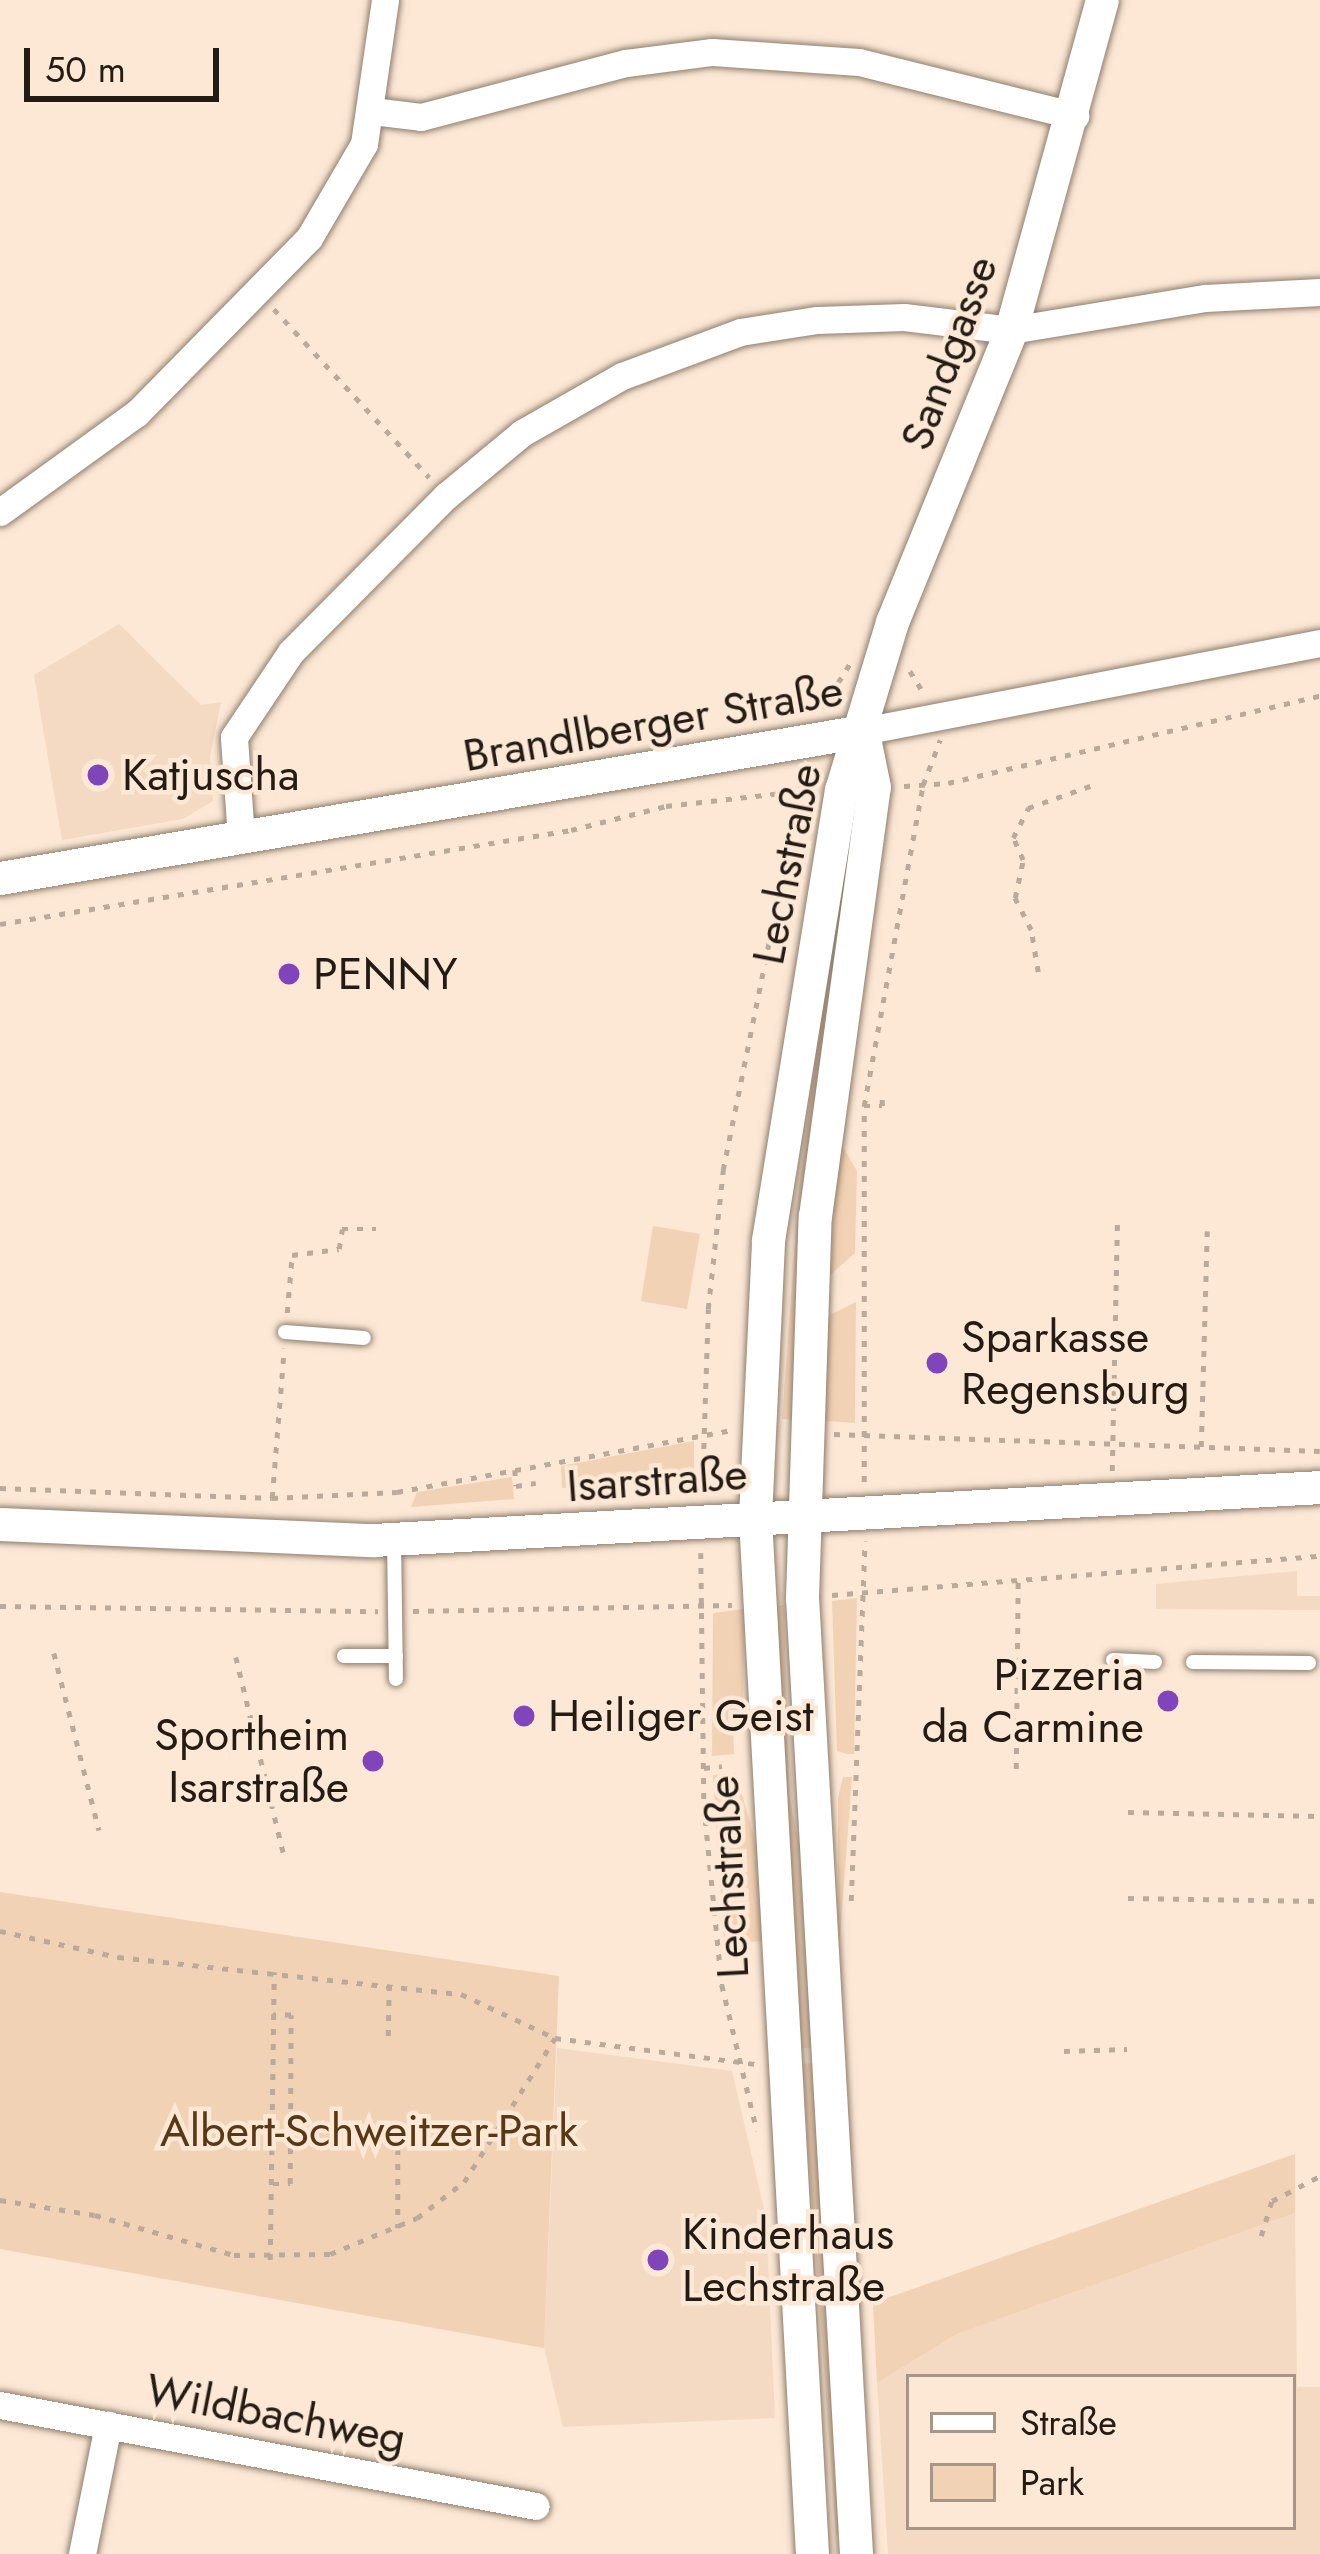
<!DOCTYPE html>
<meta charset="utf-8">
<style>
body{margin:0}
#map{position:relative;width:1320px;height:2554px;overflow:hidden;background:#fce8d5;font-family:Jost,sans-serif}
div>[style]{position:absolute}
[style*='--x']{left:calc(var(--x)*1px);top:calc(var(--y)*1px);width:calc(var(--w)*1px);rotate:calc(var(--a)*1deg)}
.built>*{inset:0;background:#f4dac2}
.green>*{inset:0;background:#f2d2b4}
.path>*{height:4.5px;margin-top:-2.25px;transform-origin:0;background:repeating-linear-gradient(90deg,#baaa9b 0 6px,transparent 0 15px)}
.roads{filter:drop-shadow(0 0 3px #907e6e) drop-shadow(0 0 3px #907e6e)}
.service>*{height:14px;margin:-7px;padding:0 7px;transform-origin:7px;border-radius:7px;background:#fff}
.minor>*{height:27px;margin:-13.5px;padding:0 13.5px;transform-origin:13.5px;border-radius:13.5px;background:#fff}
.tertiary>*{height:33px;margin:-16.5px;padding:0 16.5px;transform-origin:16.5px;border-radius:16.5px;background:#fff}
.dots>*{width:33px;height:33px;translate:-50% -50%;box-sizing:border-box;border:6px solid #fce8d5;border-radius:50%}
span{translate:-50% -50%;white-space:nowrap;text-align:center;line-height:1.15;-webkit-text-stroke:9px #fce8d5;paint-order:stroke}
.street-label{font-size:45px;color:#231c15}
.poi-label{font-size:45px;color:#231c15}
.left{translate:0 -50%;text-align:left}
.right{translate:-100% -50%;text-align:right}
.park-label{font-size:45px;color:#593816}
.legend{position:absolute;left:906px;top:2374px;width:390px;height:156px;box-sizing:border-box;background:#fce8d5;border:3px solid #a59688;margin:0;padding:15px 21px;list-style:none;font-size:36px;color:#231c15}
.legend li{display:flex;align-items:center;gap:24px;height:60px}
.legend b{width:60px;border:3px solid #a59688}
.scale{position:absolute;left:24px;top:48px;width:195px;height:54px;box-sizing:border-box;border:6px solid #231c15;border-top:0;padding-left:15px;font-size:36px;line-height:42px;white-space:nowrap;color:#231c15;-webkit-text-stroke:9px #fce8d5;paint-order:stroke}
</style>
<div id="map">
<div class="built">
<i style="clip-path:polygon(119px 624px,201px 705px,221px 702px,210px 757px,213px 801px,183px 819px,62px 840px,34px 675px)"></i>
<i style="clip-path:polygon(1297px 1571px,1297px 1596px,1320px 1596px,1320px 1610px,1156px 1609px,1156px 1584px)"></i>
<i style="clip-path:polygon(557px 2048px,732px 2071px,766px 2217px,775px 2418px,563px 2427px,544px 2348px)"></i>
<i style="clip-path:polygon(evenodd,1295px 2213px,1297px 2387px,1320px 2387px,1320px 2554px,888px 2554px,877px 2383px,957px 2334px,1295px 2213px,909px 2377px,1293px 2377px,1293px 2527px,909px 2527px,909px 2377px)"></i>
</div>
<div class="green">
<i style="clip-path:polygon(830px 945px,793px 1420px,782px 1419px,799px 1189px)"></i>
<i style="clip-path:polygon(840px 1142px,857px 1171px,855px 1253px,828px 1277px)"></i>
<i style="clip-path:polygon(653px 1226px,700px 1234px,687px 1309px,641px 1301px)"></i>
<i style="clip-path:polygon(856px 1302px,855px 1423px,826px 1421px,826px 1317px)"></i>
<i style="clip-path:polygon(694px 1441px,694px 1476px,562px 1488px,561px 1466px)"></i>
<i style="clip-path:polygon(512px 1477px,514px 1499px,411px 1507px,417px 1492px)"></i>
<i style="clip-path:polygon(857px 1598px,854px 1754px,847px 1754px,837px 1751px,832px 1601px)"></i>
<i style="clip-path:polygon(784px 1605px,789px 1796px,800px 1847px,814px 2048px,802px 2048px,773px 1607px)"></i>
<i style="clip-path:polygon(744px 1609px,743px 1726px,733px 1727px,734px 1754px,712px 1756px,713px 1613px)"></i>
<i style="clip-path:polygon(736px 1773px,758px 1851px,766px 1941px,724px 1943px,713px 1775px)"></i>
<i style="clip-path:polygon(843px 1777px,852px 1777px,838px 1963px,838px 1798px)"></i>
<i style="clip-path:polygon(0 1892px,559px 1976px,544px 2348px,0 2249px)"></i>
<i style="clip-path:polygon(817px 2063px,842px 2534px,836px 2535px,802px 2064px)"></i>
<i style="clip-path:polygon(1295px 2154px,1295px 2213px,957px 2334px,877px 2383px,873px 2303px)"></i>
</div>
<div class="path">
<i style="--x:274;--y:309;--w:229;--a:47.3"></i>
<i style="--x:910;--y:671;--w:25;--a:58"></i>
<i style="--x:822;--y:708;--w:54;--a:-57.8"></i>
<i style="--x:904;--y:786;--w:44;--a:-3.9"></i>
<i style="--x:948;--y:783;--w:382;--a:-13.2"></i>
<i style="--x:0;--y:924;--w:579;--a:-9.35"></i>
<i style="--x:571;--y:830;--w:98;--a:-14.2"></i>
<i style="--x:666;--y:806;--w:144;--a:-6.4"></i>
<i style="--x:1038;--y:972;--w:43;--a:-99.5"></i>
<i style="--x:1031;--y:930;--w:36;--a:-117"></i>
<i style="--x:1015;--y:898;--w:39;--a:-78"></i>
<i style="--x:1023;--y:860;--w:24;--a:-114"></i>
<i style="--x:1013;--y:838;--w:34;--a:-63"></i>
<i style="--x:1028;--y:808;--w:66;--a:-19.5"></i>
<i style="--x:864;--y:1106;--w:18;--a:0"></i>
<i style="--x:882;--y:1106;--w:7;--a:-90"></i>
<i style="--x:287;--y:1313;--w:58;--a:-85.1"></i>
<i style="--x:292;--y:1255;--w:47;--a:-7.3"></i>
<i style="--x:339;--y:1249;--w:20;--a:-81"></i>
<i style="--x:342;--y:1229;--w:34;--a:0"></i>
<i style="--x:834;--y:1434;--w:486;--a:2"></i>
<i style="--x:1201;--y:1447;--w:216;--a:-88.4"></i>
<i style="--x:515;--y:1470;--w:16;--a:86"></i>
<i style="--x:516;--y:1486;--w:20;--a:-9"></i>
<i style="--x:1112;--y:1471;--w:248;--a:-88.8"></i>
<i style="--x:864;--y:1482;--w:376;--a:-90"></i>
<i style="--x:864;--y:1106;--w:326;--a:-79.6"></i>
<i style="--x:923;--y:785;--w:48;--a:-69.3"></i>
<i style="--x:0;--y:1488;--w:272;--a:2.1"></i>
<i style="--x:272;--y:1498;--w:125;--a:-2.7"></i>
<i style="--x:397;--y:1492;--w:342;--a:-10.5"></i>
<i style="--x:702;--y:1494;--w:185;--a:-88.1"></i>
<i style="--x:708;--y:1309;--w:140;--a:-83.8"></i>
<i style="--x:723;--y:1170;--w:408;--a:-78.6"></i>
<i style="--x:272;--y:1498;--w:150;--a:-85.4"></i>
<i style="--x:701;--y:1553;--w:252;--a:89.3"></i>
<i style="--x:704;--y:1805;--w:181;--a:84.3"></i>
<i style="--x:722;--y:1985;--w:150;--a:76.5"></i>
<i style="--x:832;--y:1595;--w:490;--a:-4.6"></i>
<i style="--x:0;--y:1606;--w:378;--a:0.8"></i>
<i style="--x:413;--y:1611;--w:319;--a:-1.1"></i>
<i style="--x:54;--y:1653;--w:183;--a:75.7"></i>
<i style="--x:236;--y:1657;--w:201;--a:76.4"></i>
<i style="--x:704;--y:1768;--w:18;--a:-6"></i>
<i style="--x:1016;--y:1769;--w:191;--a:-89.4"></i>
<i style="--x:1128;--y:1812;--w:192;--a:1.2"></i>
<i style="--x:1128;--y:1898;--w:192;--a:0.9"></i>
<i style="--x:851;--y:1901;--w:360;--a:-87.8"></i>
<i style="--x:0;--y:1931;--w:121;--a:12.4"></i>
<i style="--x:118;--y:1957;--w:345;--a:6.2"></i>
<i style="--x:461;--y:1994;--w:104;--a:25.1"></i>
<i style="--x:388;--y:2036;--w:53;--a:-88.9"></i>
<i style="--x:1064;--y:2051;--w:63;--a:-1.8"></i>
<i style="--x:398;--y:2149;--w:79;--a:90"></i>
<i style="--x:273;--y:2184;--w:17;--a:0"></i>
<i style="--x:290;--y:2184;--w:169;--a:-89.7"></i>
<i style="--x:291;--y:2015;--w:18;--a:180"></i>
<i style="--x:0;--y:2200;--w:96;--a:9"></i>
<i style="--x:95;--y:2215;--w:145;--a:16.1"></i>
<i style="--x:234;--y:2255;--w:96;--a:-0.6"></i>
<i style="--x:330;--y:2254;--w:94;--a:-22.5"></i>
<i style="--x:417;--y:2218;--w:59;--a:-37.5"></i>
<i style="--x:464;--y:2182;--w:170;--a:-57.7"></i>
<i style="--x:555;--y:2038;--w:203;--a:7.4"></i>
<i style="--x:1261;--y:2236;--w:37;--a:-73"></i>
<i style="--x:1272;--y:2201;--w:54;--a:-27.5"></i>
<i style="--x:270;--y:2260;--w:288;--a:-89.2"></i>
</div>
<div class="roads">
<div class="service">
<i style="--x:285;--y:1332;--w:79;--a:4.3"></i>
<i style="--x:394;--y:1539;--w:140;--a:89.2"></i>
<i style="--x:344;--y:1656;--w:52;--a:0"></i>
<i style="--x:1113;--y:1660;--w:42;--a:2.7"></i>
<i style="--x:1193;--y:1662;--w:116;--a:0.5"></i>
</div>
<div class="minor">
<i style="--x:372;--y:111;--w:49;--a:7"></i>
<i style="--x:421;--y:117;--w:212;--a:-14.8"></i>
<i style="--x:626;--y:63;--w:87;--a:-7.3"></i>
<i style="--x:712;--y:52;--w:147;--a:3.9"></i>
<i style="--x:859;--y:62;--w:223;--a:14"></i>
<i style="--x:0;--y:512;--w:169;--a:-35.9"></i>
<i style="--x:137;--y:413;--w:245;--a:-45.5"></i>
<i style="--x:309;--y:238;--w:109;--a:-59.7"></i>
<i style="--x:364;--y:144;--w:146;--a:-81.7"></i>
<i style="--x:863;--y:731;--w:465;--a:-10.9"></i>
<i style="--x:241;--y:838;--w:101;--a:-94"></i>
<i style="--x:234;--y:737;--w:102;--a:-56.2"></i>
<i style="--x:291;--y:652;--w:220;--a:-45.2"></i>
<i style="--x:446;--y:496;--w:99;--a:-39.7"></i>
<i style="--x:522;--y:433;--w:115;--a:-29.7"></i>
<i style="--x:622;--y:376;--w:126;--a:-20.4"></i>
<i style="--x:740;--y:332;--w:78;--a:-8.9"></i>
<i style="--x:817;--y:320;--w:87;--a:-2"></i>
<i style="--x:904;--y:317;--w:108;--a:6.9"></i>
<i style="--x:1011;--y:330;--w:197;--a:-9.4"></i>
<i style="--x:1205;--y:298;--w:115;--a:-3"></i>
<i style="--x:0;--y:2405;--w:545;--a:10.67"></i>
<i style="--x:82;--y:2554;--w:132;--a:-78.6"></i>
</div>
<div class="tertiary">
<i style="--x:0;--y:878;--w:875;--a:-9.67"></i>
<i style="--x:0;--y:1524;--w:373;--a:2.5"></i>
<i style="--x:373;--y:1540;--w:948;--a:-3.2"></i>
<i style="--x:812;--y:2554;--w:1038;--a:-93.15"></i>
<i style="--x:755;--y:1518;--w:278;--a:-87.3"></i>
<i style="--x:768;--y:1240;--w:456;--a:-80.8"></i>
<i style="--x:841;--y:790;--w:176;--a:-73.1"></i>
<i style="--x:892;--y:622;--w:315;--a:-67.8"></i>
<i style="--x:1011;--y:330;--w:342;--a:-74.6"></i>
<i style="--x:856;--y:2554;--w:958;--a:-93.23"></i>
<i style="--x:802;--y:1598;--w:382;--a:-88.1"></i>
<i style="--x:815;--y:1216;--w:433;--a:-82.2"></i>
<i style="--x:874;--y:787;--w:55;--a:-101.5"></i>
</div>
</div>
<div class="dots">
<i style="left:98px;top:775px;background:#8045bb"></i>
<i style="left:289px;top:974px;background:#8045bb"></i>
<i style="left:937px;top:1363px;background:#8045bb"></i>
<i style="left:1168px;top:1701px;background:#8045bb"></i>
<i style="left:524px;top:1716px;background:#8045bb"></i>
<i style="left:373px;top:1761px;background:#8045bb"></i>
<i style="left:658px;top:2260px;background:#8045bb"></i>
</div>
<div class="street-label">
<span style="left:949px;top:353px;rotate:-70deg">Sandgasse</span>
<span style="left:653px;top:723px;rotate:-10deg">Brandlberger Straße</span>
<span style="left:787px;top:864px;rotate:-79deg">Lechstraße</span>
<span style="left:657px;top:1480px;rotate:-4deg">Isarstraße</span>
<span style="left:728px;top:1877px;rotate:-93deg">Lechstraße</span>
<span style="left:276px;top:2414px;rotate:11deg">Wildbachweg</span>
</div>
<div class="poi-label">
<span class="left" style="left:122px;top:775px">Katjuscha</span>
<span class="left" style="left:313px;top:974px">PENNY</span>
<span class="left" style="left:961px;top:1363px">Sparkasse<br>Regensburg</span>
<span class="right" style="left:1144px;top:1701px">Pizzeria<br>da Carmine</span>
<span class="left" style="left:548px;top:1716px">Heiliger Geist</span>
<span class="right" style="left:349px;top:1761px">Sportheim<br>Isarstraße</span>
<span class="left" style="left:682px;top:2260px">Kinderhaus<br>Lechstraße</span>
</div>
<div class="park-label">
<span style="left:369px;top:2131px">Albert-Schweitzer-Park</span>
</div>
<ul class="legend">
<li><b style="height:15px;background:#fff"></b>Straße</li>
<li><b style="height:33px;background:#f2d2b4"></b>Park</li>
</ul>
<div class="scale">50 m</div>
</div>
